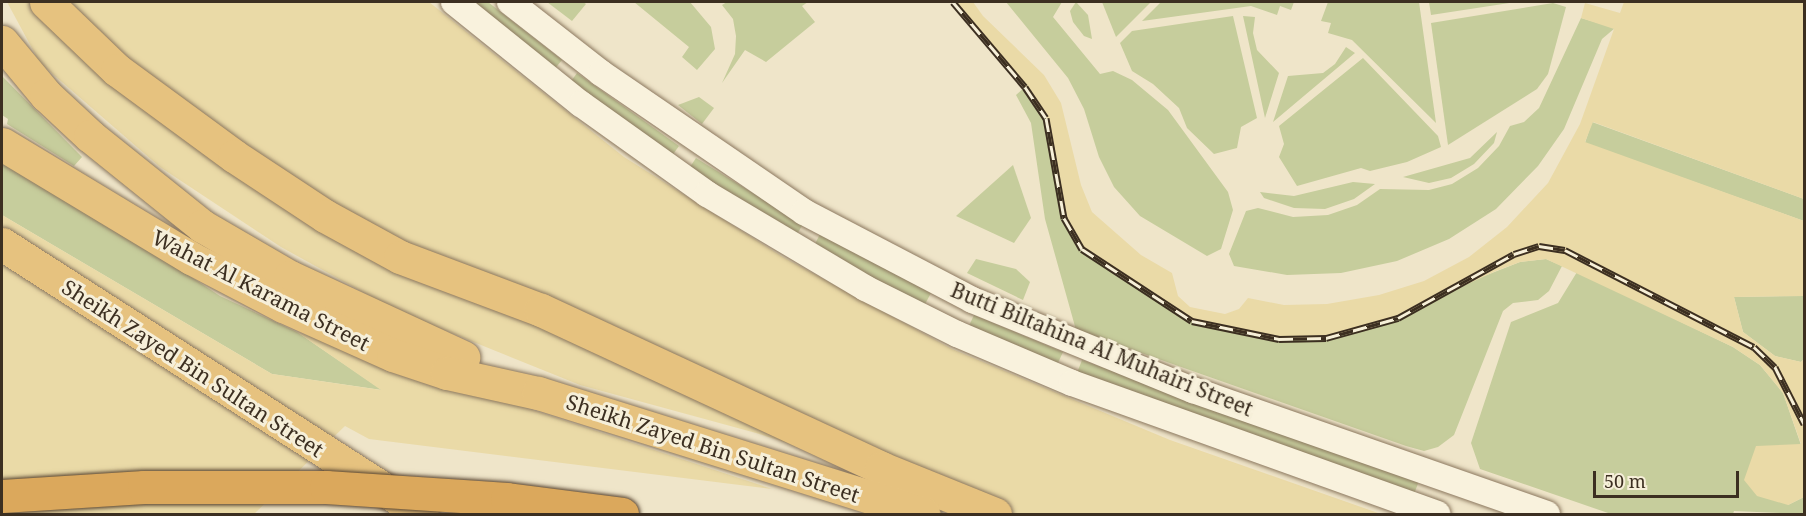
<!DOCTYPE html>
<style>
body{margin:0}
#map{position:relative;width:1806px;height:516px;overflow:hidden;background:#efe5c9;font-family:"Noto Serif",serif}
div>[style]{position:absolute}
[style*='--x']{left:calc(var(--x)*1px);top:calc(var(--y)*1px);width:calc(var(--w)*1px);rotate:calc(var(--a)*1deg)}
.green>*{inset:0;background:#c6cd9c}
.sand>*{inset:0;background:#eadaa7}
.roads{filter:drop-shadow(0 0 2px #8b775e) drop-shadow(0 0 2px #8b775e)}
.tertiary>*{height:26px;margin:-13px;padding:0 13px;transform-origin:13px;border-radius:13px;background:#f9f2dd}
.trunk>*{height:33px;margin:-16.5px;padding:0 16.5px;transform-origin:16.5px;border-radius:16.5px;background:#e6c27f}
.rail>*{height:7px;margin-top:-3.5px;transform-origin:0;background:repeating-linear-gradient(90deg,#f6efd9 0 14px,#3c2f21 0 28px);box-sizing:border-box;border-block:2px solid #3c2f21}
.bridges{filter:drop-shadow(0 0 2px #594531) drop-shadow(0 0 2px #594531)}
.motorway-bridge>*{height:33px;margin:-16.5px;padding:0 16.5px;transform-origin:16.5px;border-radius:16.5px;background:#dba85c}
span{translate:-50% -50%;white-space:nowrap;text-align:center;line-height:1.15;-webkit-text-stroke:6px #f6efd9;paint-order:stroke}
.street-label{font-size:21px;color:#3c2f21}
.frame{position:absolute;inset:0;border:3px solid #3c2f21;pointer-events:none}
.scale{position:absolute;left:1593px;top:471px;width:146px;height:27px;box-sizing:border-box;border:3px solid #3c2f21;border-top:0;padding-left:8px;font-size:18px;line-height:21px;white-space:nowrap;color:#3c2f21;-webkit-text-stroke:4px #f6efd9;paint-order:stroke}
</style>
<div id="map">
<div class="green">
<i style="clip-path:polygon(466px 2px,488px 2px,562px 60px,553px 71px)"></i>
<i style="clip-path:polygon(547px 2px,583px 2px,586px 4px,572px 21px)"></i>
<i style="clip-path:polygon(634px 2px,690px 2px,711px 27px,715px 49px,697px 70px,682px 57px,689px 47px)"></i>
<i style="clip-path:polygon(727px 2px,808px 2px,802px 6px,815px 22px,766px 62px,745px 50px,722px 83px,735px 54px,736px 36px,733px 19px,722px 5px)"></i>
<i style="clip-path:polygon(1006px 2px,1062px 2px,1053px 17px,1100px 74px,1113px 71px,1132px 80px,1168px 110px,1228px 192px,1233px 210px,1221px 249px,1207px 256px,1140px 216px,1114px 187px,1099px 157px,1084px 109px,1068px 78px)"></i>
<i style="clip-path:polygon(1076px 2px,1088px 15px,1092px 39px,1084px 36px,1073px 22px,1070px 11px)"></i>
<i style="clip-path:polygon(1102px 2px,1151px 2px,1116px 37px)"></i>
<i style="clip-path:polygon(1161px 2px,1294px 2px,1291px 10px,1280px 6px,1277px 15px,1251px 6px,1142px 21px)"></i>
<i style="clip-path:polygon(1328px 2px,1419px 2px,1436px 123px,1352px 40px,1328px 33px,1331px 23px,1321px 21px)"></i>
<i style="clip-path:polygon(1429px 2px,1516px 2px,1431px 15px)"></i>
<i style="clip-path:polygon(1553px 3px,1566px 7px,1548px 74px,1537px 89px,1448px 145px,1431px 23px)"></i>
<i style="clip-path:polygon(1233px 16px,1257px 118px,1241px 127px,1237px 148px,1214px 154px,1187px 128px,1179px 108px,1153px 84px,1132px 71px,1120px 43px,1132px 31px)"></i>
<i style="clip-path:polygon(1243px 16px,1255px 17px,1253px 33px,1257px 50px,1279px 73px,1265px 118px)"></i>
<i style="clip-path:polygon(1581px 18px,1615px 28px,1602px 39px,1564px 129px,1538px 166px,1496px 209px,1449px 239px,1397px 261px,1341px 273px,1287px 275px,1234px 266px,1229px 254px,1246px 211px,1258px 208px,1293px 217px,1328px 215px,1357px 205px,1380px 189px,1429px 190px,1452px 184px,1478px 168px,1499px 146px,1510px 126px,1524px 122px,1539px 108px)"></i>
<i style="clip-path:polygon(1346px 47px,1355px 53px,1273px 122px,1288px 76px,1323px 73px,1335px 64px)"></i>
<i style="clip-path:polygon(1363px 58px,1438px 136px,1441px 147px,1407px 162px,1370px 171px,1361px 168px,1297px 186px,1279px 157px,1284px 144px,1279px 126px)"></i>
<i style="clip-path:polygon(577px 73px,679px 146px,671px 157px,569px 84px)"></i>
<i style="clip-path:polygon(2px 76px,82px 157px,74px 166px,7px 124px,8px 119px,2px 115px)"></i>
<i style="clip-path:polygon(1025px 87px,1046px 118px,1057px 166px,1106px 268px,1192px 321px,1279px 339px,1326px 338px,1520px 262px,1546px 259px,1562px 266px,1549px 291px,1538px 300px,1513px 303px,1503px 311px,1454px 435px,1438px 447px,1424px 451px,1406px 446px,1076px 330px,1045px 219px,1031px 123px,1016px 95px)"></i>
<i style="clip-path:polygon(699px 97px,714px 108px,702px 124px,678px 105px)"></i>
<i style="clip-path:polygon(1592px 122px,1804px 199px,1804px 221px,1585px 143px)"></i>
<i style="clip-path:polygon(1497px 132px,1494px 143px,1474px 164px,1451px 178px,1429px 183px,1403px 177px,1470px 158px)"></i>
<i style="clip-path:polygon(2px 152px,220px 296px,297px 332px,382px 390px,272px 374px,2px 215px)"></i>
<i style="clip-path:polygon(696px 158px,803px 224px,796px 236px,688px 170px)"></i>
<i style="clip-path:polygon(1013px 165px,1031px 218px,1014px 243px,956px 216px)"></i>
<i style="clip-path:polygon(1353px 182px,1375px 184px,1354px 199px,1325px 209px,1294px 208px,1264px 198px,1260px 192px,1294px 196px)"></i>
<i style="clip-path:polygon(820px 234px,931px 293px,924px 306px,814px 246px)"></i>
<i style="clip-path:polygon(976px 259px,1016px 269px,1030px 282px,1023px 300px,967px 273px)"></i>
<i style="clip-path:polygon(1577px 272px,1733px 347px,1760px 365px,1783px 393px,1801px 445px,1788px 505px,1804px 497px,1804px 514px,1734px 511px,1733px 514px,1611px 514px,1480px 469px,1471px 443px,1511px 322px,1558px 303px)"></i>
<i style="clip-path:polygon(1804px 296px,1804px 359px,1801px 362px,1775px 356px,1743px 332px,1734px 297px)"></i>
<i style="clip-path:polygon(974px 315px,1063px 352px,1057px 365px,968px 328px)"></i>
<i style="clip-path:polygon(1082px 360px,1419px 481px,1414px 494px,1077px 373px)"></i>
</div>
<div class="sand">
<i style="clip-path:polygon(7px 2px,429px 2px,624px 157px,783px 257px,952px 349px,1170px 440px,1381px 514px,1011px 514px,756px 433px,580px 385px,397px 311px,281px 247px,160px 167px,40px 63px)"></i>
<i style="clip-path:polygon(951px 2px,973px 2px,983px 16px,1044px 75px,1061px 103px,1081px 185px,1092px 212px,1141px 255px,1172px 273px,1178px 296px,1190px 307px,1225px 314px,1239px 309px,1248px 298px,1284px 305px,1327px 304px,1379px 295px,1424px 281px,1469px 257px,1507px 227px,1548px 183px,1580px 124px,1614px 29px,1581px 18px,1585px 3px,1620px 13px,1624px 2px,1804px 2px,1804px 199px,1593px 122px,1585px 142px,1804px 221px,1804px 296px,1734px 297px,1743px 332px,1775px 356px,1801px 362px,1804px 359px,1804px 497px,1788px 505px,1757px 496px,1744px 480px,1756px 446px,1801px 444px,1783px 393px,1760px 365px,1733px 347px,1546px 259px,1520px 262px,1496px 271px,1372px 328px,1326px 338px,1279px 339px,1192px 321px,1082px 249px,1064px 218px,1046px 118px,1025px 87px)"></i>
<i style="clip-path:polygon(2px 215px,272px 374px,381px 390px,297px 332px,772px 489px,369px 439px,345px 426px,254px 514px,2px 514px)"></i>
</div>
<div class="roads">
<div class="tertiary">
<i style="--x:454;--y:2;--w:163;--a:38.8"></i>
<i style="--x:581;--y:104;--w:155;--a:35.5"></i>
<i style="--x:707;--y:194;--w:184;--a:30.7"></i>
<i style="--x:865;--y:288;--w:103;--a:26.6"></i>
<i style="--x:957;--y:334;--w:125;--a:23.1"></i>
<i style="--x:1072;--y:383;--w:388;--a:19.7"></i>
<i style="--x:510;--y:2;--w:115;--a:38"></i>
<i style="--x:601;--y:73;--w:246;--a:34.4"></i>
<i style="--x:804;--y:212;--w:190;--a:27.6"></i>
<i style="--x:972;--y:300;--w:239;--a:22.2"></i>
<i style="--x:1193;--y:390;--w:375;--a:19.3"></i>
</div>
<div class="trunk">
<i style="--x:46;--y:2;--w:98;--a:43.8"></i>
<i style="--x:117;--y:70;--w:145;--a:36.3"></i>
<i style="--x:234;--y:156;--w:109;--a:33.4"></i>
<i style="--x:325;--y:216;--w:85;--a:28.7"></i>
<i style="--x:400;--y:257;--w:151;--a:20.6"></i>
<i style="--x:541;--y:310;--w:375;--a:24.9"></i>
<i style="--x:881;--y:468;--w:123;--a:22"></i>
<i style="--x:2;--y:42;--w:69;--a:50.3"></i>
<i style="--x:46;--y:95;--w:60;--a:43"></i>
<i style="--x:90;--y:136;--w:144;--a:38.8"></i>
<i style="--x:202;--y:226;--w:102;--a:30.1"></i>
<i style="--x:290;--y:277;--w:191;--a:24.8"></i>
<i style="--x:2;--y:144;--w:221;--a:31.1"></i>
<i style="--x:191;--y:258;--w:104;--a:27.6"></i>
<i style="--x:283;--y:306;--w:120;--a:24"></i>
<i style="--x:393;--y:355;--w:57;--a:18.4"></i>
<i style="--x:447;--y:373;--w:93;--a:12.4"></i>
<i style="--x:538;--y:393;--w:404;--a:17.4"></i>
<i style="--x:2;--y:244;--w:499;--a:32.7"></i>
</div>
</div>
<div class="rail">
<i style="--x:953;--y:2;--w:111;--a:49.7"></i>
<i style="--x:1025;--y:87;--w:37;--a:56"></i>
<i style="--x:1046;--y:118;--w:102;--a:79.8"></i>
<i style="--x:1064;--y:218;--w:36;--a:60"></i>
<i style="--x:1082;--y:249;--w:131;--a:33.2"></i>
<i style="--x:1192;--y:321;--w:89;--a:11.7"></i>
<i style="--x:1279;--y:339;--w:47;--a:-1.2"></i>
<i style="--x:1326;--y:338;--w:75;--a:-15.5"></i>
<i style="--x:1398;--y:318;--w:132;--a:-28.9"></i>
<i style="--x:1514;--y:254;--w:26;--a:-18"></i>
<i style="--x:1539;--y:246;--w:26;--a:9"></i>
<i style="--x:1565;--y:250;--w:212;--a:27.2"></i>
<i style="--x:1754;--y:347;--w:29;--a:44"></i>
<i style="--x:1775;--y:367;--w:64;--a:63"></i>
</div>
<div class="bridges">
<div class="motorway-bridge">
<i style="--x:2;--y:496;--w:142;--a:-3.6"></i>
<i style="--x:144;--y:487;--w:182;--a:0"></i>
<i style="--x:326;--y:487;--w:181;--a:3.8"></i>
<i style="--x:507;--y:499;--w:116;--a:7.4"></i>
</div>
</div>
<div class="street-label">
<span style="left:261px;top:290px;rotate:27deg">Wahat Al Karama Street</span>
<span style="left:1102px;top:349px;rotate:22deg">Butti Biltahina Al Muhairi Street</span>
<span style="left:193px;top:368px;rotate:33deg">Sheikh Zayed Bin Sultan Street</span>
<span style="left:713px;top:448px;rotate:18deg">Sheikh Zayed Bin Sultan Street</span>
</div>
<div class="frame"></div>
<div class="scale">50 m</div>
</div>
